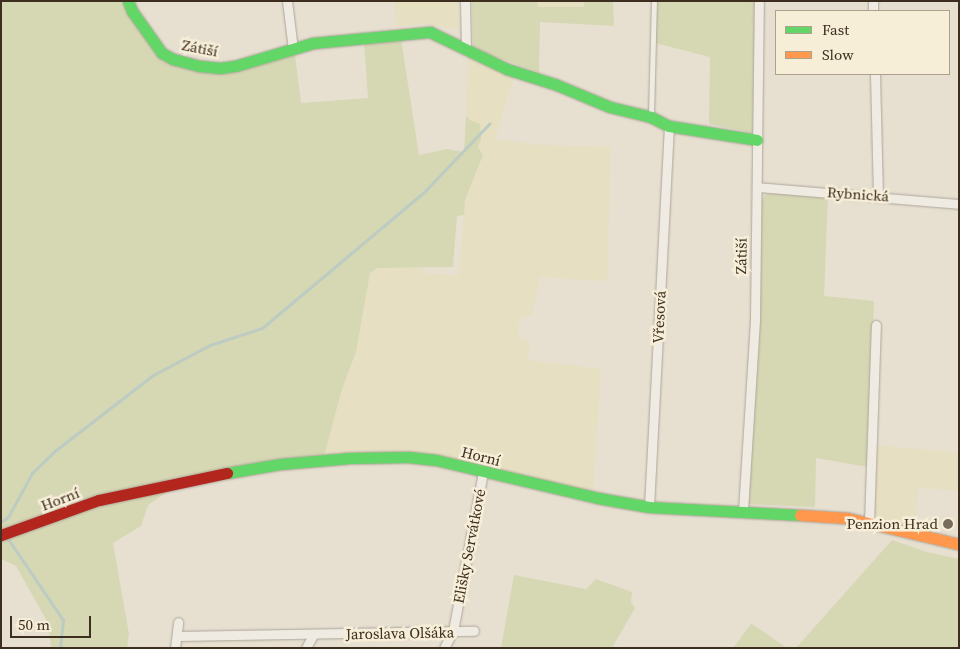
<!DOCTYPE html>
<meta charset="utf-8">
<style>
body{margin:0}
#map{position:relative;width:960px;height:649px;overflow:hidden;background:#e7e0d1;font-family:"Source Serif 4",serif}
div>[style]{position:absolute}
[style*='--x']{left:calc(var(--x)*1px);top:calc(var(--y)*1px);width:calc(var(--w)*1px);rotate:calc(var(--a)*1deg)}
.farmland>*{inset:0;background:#e6dfc2}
.green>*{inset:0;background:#d6d7b3}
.stream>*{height:3px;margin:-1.5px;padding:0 1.5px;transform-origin:1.5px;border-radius:1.5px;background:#bcccc2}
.roads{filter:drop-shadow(0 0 1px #ada599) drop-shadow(0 0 1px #ada599)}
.lane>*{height:4.5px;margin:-2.25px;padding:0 2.25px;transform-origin:2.25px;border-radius:2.25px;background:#efebe3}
.street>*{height:9px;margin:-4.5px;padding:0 4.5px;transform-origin:4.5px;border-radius:4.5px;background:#efebe3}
.fast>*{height:11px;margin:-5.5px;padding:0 5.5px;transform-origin:5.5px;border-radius:5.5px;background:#63d668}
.slow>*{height:11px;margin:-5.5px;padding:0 5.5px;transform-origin:5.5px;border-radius:5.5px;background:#ff974d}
.jam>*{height:11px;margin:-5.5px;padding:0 5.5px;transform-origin:5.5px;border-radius:5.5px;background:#b3261e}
.dots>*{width:14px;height:14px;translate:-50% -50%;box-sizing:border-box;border:2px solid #f7eed8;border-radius:50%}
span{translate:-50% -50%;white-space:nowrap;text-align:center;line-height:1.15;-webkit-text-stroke:5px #f7eed8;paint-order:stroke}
.street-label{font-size:15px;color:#3d2e20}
.poi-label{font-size:15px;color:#3d2e20}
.right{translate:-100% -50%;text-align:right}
.frame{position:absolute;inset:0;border:2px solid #3d2e20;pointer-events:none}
.legend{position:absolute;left:775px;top:10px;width:175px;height:65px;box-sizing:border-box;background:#f7eed8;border:1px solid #ada18e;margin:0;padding:6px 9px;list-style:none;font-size:15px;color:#3d2e20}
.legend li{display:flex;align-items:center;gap:10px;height:25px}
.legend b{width:25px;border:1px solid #ada18e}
.scale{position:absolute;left:10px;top:616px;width:81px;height:22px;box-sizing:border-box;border:2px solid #3d2e20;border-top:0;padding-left:6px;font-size:15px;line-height:18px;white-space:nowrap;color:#3d2e20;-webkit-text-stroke:4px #f7eed8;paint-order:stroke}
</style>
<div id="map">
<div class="farmland">
<i style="clip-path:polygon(394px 1px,458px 1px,459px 30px,426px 24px,396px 26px)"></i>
<i style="clip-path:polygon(537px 1px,584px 1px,584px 7px,538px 7px)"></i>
<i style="clip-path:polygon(468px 55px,514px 76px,495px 139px,540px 145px,611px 147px,607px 281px,540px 277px,532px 315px,521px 317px,517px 331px,521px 339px,530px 341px,528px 360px,601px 369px,594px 483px,592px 489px,587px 490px,510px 473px,324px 456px,342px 389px,356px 352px,370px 273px,377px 268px,423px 268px,423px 273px,459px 275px,465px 200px,483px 155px,478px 147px,481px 133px,466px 115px)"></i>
<i style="clip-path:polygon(875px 445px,959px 453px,959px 491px,919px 488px,914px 528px,873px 518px)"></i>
</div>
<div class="green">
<i style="clip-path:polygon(1px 1px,132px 1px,166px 52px,216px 63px,246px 60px,294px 48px,301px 103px,368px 98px,364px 42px,401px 39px,419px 155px,447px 149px,464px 152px,466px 115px,470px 120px,480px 124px,481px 139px,478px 147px,483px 155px,465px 200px,464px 215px,457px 216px,453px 267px,377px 268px,370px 273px,356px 352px,342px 389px,324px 456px,176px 486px,148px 505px,141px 526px,113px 543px,129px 634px,127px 648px,51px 648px,48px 623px,16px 566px,1px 559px)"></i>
<i style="clip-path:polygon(472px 1px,537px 1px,538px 7px,584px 7px,584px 1px,613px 1px,614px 26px,540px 22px,539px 72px,490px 55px,473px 46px)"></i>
<i style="clip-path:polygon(656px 1px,755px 1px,754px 133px,709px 124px,710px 57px,655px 43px)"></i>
<i style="clip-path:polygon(778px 192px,828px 194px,824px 296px,874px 301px,868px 467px,816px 458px,815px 507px,747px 504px,761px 201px,766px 194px)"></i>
<i style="clip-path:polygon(892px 540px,927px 552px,959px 559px,959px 648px,796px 648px)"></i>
<i style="clip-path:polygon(514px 575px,586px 589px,596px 579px,632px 592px,631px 602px,635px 608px,612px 648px,501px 648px)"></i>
<i style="clip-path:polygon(751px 624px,752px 624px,787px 648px,733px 648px)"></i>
</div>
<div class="stream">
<i style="--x:1;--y:522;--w:9;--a:-36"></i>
<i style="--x:8;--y:517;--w:50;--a:-61.4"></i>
<i style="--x:32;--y:473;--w:33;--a:-44"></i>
<i style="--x:56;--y:450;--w:123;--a:-37.7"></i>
<i style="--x:153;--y:375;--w:64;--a:-27.8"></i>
<i style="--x:210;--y:345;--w:55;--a:-18.1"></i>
<i style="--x:262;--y:328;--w:212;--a:-40"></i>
<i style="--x:424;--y:192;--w:95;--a:-46.3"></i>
<i style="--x:6;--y:536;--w:102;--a:55.8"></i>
<i style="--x:63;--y:620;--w:28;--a:96"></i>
</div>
<div class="roads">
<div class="lane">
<i style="--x:651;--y:115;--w:114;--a:-88.5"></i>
</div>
<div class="street">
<i style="--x:287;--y:1;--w:48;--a:82.9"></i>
<i style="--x:465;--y:1;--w:48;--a:88.8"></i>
<i style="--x:873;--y:1;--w:10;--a:90"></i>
<i style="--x:875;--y:74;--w:122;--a:88.6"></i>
<i style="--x:757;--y:187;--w:203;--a:4.8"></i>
<i style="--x:649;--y:507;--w:382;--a:-87"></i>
<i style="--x:743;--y:511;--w:193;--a:-86.4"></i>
<i style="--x:755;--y:318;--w:317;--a:-89.3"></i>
<i style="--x:869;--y:523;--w:198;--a:-88"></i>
<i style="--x:177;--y:636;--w:297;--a:-1"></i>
<i style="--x:175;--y:648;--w:26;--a:-83"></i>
<i style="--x:306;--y:648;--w:15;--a:-62"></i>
<i style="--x:444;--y:648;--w:19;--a:-62"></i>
<i style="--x:453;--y:631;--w:162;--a:-79.3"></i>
</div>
<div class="fast">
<i style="--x:128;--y:1;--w:11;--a:68"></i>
<i style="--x:132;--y:11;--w:52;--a:54.5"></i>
<i style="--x:162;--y:53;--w:13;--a:29"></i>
<i style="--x:173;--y:59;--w:28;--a:15"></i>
<i style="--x:200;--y:66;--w:20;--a:6"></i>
<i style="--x:220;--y:68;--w:15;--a:-8"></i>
<i style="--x:235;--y:66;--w:81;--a:-16.4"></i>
<i style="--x:313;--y:43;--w:118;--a:-5.4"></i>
<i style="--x:430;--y:32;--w:85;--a:25.7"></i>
<i style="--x:507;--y:69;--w:52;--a:17.7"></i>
<i style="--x:557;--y:85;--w:57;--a:22.5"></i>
<i style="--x:610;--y:107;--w:42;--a:13.7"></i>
<i style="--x:651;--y:117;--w:20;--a:27"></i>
<i style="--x:669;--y:126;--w:89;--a:9"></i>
<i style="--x:227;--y:473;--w:55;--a:-9.5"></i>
<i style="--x:281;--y:464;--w:69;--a:-5"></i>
<i style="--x:350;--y:458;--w:58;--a:-1"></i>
<i style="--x:408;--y:457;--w:28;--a:6"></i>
<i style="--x:436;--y:460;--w:166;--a:13.2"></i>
<i style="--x:598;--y:498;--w:52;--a:10"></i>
<i style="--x:649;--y:507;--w:151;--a:3"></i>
</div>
<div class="slow">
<i style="--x:800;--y:515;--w:47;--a:3.7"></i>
<i style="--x:847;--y:518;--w:115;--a:13.1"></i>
</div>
<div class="jam">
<i style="--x:1;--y:535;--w:104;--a:-19.7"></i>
<i style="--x:99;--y:500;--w:131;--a:-11.9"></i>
</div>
</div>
<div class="dots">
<i style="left:948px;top:524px;background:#786c5e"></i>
</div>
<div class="street-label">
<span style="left:200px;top:48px;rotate:11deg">Zátiší</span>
<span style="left:858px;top:194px;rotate:4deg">Rybnická</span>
<span style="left:741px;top:256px;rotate:-89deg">Zátiší</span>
<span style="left:659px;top:317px;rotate:-87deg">Vřesová</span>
<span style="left:481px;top:456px;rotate:14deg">Horní</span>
<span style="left:60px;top:499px;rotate:-21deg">Horní</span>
<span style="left:469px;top:546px;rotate:-79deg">Elišky Servátkové</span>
<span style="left:400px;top:633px;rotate:-1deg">Jaroslava Olšáka</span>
</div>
<div class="poi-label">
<span class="right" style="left:938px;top:524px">Penzion Hrad</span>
</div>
<div class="frame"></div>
<ul class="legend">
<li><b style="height:6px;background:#63d668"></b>Fast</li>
<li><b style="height:6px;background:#ff974d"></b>Slow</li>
</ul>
<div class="scale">50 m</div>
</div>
